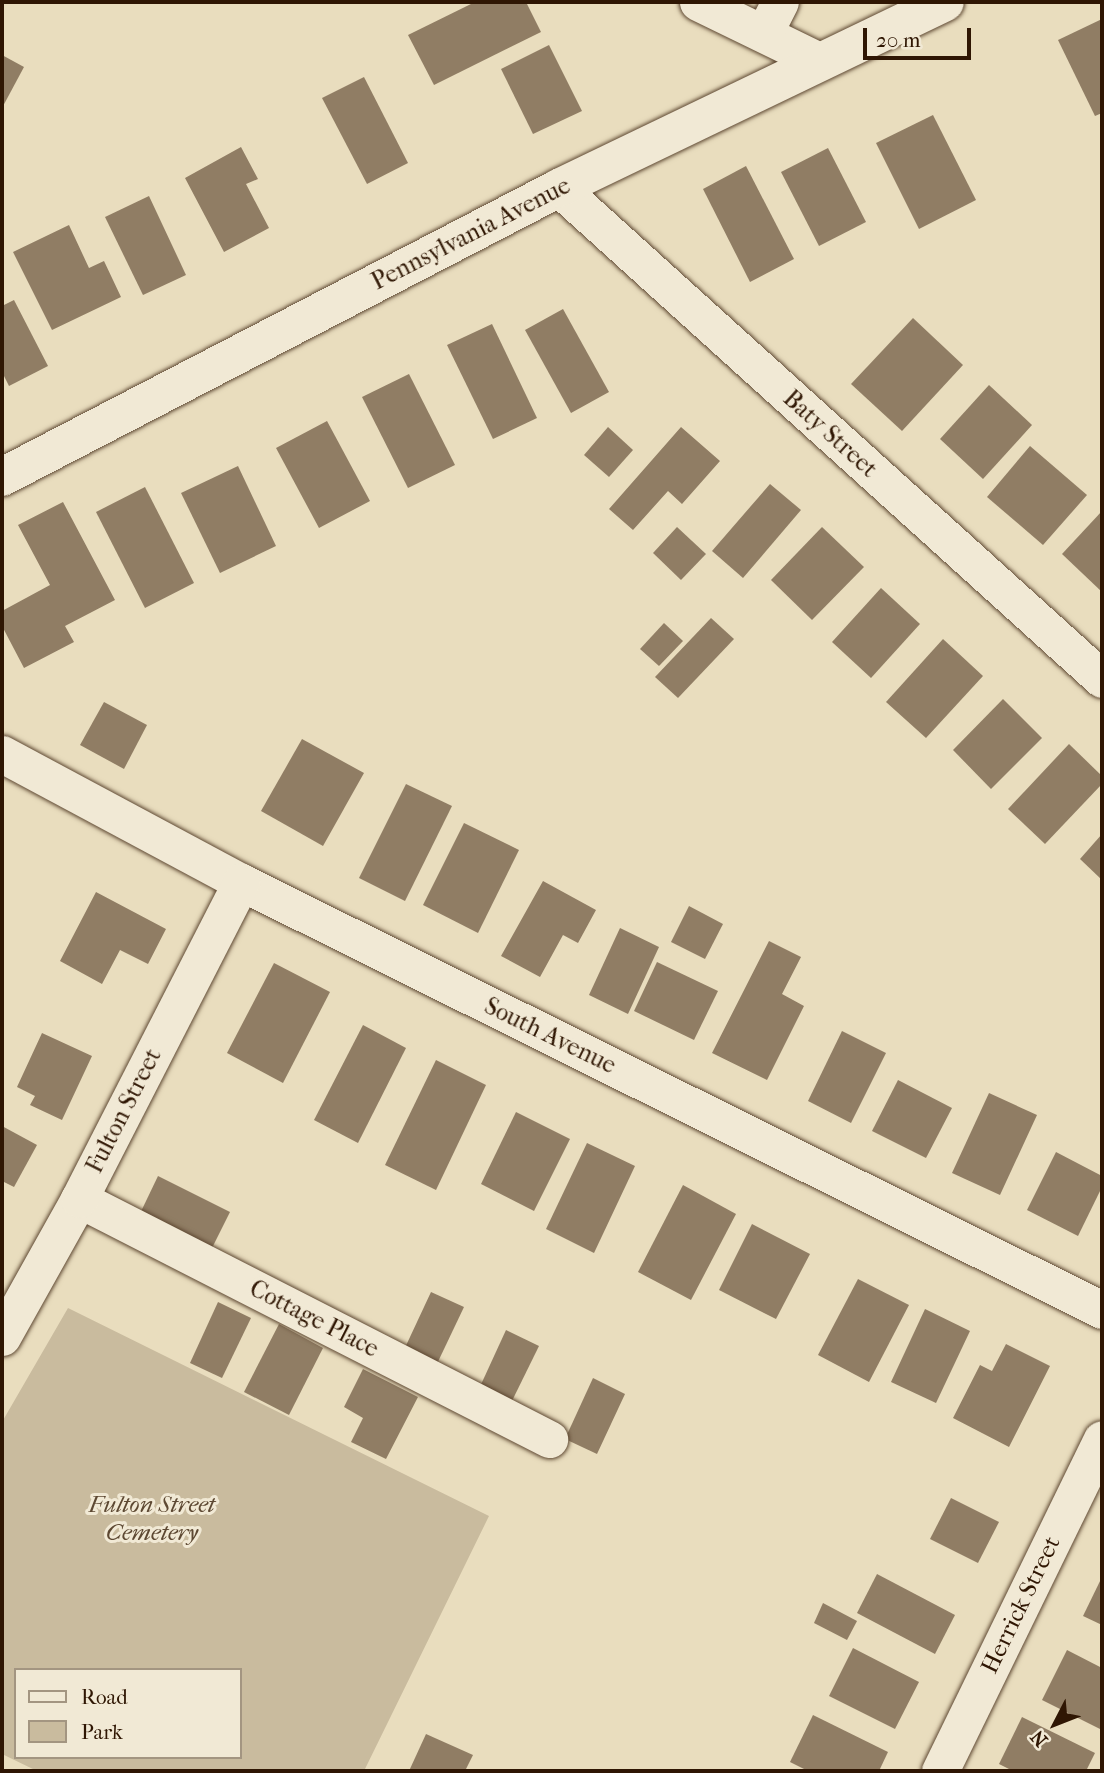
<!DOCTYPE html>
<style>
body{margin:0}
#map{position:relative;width:1104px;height:1773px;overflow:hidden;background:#e9ddbe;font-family:"IM FELL French Canon",serif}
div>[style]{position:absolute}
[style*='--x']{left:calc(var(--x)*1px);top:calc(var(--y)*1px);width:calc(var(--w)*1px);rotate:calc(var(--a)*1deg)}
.green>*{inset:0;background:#c9bb9e}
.building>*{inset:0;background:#907d64}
.roads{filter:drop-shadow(0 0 2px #5e4832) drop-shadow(0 0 2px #5e4832)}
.minor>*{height:37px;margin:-18.5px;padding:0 18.5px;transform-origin:18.5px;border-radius:18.5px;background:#f1e9d5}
.secondary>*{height:38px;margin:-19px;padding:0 19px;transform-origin:19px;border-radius:19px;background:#f1e9d5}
span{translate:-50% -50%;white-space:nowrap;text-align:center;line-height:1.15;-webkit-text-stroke:6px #f1e9d5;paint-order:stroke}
.street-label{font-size:24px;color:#2f1603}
.park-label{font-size:24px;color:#5d4832;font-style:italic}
.frame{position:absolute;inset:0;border:4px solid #2f1603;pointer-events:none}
.legend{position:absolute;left:14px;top:1668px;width:228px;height:91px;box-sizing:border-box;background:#f1e9d5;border:2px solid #a39581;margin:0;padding:9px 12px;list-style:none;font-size:21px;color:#2f1603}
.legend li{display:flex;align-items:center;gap:14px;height:35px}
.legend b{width:35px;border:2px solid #a39581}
.north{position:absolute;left:1020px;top:1689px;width:70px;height:70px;-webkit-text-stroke:5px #f1e9d5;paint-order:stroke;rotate:228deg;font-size:19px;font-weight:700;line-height:28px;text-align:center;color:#2f1603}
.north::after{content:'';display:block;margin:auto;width:24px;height:32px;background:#2f1603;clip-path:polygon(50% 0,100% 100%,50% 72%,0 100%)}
.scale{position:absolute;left:863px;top:28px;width:108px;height:32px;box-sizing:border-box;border:4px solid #2f1603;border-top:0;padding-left:9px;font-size:21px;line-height:24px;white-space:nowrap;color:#2f1603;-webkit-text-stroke:5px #f1e9d5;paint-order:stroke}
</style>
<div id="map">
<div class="green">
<i style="clip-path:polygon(evenodd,68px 1308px,489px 1516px,364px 1771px,37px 1771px,2px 1754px,2px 1422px,68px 1308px,16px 1670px,240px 1670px,240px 1757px,16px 1757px,16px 1670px)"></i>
</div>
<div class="building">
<i style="clip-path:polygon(475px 2px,526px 2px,541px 32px,434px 85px,408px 35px)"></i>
<i style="clip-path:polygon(1102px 19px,1102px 113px,1095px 116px,1058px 40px)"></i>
<i style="clip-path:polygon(549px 45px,582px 111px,533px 134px,501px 69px)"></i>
<i style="clip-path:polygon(2px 55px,24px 67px,2px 108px)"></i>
<i style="clip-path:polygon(364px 77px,408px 163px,367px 184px,322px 98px)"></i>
<i style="clip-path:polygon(933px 115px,976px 200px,919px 229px,876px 143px)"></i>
<i style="clip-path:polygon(241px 147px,258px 179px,246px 184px,269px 228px,224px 252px,185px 178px)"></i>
<i style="clip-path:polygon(828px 148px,866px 222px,819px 246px,781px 172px)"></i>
<i style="clip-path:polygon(746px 166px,794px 259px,750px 282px,703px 189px)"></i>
<i style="clip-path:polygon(149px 196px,186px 275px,143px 295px,105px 217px)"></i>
<i style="clip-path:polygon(69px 225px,89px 268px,104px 261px,121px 297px,52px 330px,13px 252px)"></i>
<i style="clip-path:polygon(14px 300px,48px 366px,9px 386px,2px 372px,2px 306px)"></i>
<i style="clip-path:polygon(563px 309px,609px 392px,571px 413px,525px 330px)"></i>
<i style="clip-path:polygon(913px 318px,963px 365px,902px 431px,851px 384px)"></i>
<i style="clip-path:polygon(492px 324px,537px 418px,493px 439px,447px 345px)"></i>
<i style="clip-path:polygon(409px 374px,455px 465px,408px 488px,362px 397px)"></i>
<i style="clip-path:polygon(989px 385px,1032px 425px,983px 479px,940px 439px)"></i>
<i style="clip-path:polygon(327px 421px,370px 501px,319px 528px,276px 448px)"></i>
<i style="clip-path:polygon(608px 427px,633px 450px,609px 477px,584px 455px)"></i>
<i style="clip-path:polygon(681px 427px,720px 461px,682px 504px,668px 491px,633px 530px,609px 509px)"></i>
<i style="clip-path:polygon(1030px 446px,1087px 495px,1043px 545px,987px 497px)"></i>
<i style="clip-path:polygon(238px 466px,276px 546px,220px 573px,181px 493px)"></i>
<i style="clip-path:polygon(770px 484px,801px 510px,743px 578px,712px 551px)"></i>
<i style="clip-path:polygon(145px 487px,194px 583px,145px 608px,96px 512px)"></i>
<i style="clip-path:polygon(63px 502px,115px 600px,65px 626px,74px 642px,24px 668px,2px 626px,2px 611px,50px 585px,18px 525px)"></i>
<i style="clip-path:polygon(1102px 511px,1102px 592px,1062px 554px)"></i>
<i style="clip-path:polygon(677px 527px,706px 554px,681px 580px,653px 553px)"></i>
<i style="clip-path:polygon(822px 527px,864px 567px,812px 620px,771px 580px)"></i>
<i style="clip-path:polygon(881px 588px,920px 624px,871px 678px,832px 642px)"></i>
<i style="clip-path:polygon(711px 618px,734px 639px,678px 698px,655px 677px)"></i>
<i style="clip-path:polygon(664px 623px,683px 641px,659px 666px,640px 649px)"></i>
<i style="clip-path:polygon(943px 639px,983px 676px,926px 738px,886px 702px)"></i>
<i style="clip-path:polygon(1003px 699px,1042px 738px,991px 789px,953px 750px)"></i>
<i style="clip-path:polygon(104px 702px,147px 725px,124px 769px,80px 745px)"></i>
<i style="clip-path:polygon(302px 739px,364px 773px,323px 846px,261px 811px)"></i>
<i style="clip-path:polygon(1069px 744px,1102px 776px,1102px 784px,1045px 844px,1008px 809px)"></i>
<i style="clip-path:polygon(406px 784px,452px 806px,405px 901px,359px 878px)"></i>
<i style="clip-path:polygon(464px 823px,519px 850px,478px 933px,423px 905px)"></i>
<i style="clip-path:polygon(1102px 834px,1102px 880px,1080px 859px)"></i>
<i style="clip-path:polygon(543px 881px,596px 910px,578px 943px,563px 935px,540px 977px,501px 956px)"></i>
<i style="clip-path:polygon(96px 892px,166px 929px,148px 964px,120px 950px,102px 984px,60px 961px)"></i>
<i style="clip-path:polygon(689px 906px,723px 924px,705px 959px,671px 942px)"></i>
<i style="clip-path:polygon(620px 928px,659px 947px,628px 1014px,589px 995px)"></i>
<i style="clip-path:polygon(769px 941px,801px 957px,782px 994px,804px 1006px,767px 1080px,712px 1053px)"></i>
<i style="clip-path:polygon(657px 962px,718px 991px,694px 1040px,634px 1011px)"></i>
<i style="clip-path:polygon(274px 963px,330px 992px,283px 1083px,227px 1053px)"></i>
<i style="clip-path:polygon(363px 1025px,406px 1048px,358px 1143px,314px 1120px)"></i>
<i style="clip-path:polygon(842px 1031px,886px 1053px,851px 1123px,808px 1101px)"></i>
<i style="clip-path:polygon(42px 1033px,92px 1056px,62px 1120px,30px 1105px,35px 1096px,17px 1087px)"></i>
<i style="clip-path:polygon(436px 1060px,486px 1085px,436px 1190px,385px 1165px)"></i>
<i style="clip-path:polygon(898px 1080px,952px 1108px,926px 1158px,872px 1131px)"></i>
<i style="clip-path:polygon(989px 1093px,1037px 1115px,1000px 1195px,952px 1173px)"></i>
<i style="clip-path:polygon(516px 1112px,570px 1139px,534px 1211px,481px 1184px)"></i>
<i style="clip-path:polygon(2px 1126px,37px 1145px,14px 1187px,2px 1181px)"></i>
<i style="clip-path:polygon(587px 1143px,635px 1166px,594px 1253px,546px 1229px)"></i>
<i style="clip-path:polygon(1056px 1152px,1102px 1176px,1102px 1187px,1078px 1236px,1027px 1210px)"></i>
<i style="clip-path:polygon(158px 1176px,230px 1212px,206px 1260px,135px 1224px)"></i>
<i style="clip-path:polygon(683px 1185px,736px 1214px,691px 1300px,638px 1272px)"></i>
<i style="clip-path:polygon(752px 1224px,810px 1254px,776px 1319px,719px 1290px)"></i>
<i style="clip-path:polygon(858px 1279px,909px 1305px,869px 1382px,818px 1355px)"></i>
<i style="clip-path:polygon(431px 1292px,464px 1307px,435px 1368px,403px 1352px)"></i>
<i style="clip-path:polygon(218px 1302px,251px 1318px,222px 1378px,190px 1363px)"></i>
<i style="clip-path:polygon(925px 1309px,970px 1331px,936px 1403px,891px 1382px)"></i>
<i style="clip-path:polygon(279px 1324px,323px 1348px,289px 1415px,244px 1392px)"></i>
<i style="clip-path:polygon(506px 1330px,539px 1346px,509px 1407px,478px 1391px)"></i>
<i style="clip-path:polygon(1006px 1344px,1050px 1366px,1009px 1447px,953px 1418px,980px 1365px,992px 1371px)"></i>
<i style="clip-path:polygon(363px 1369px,418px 1397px,386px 1459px,351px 1442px,363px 1418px,344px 1407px)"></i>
<i style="clip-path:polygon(593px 1378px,625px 1394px,597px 1454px,565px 1439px)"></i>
<i style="clip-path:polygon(951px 1498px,999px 1522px,978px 1563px,930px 1539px)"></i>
<i style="clip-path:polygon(877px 1574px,955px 1615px,935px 1654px,857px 1613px)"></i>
<i style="clip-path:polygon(1102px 1577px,1102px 1625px,1083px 1616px)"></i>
<i style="clip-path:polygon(823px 1603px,857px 1621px,847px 1640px,814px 1623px)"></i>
<i style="clip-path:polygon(853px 1648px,919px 1682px,895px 1729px,829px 1696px)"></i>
<i style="clip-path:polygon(1067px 1650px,1102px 1668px,1102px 1730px,1042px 1700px)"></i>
<i style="clip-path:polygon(813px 1715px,888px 1752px,879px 1771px,808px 1771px,790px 1762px)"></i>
<i style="clip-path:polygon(1022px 1717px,1095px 1753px,1086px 1771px,1013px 1771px,999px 1764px)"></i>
<i style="clip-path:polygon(426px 1734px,473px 1755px,465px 1771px,409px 1771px)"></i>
</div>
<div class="roads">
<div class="minor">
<i style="--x:698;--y:2;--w:135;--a:26"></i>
<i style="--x:764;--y:33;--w:35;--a:-63"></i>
<i style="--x:559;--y:188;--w:732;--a:42.12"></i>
<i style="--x:2;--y:754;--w:271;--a:28.2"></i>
<i style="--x:241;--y:882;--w:962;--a:26.43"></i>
<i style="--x:79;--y:1199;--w:528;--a:27.05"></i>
<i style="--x:2;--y:1337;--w:158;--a:-60.8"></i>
<i style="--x:79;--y:1199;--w:356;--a:-62.9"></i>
<i style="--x:940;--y:1771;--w:369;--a:-64"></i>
</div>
<div class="secondary">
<i style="--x:2;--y:477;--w:628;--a:-27.42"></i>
<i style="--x:559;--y:188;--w:428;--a:-25.7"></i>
</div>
</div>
<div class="street-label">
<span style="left:471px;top:234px;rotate:-27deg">Pennsylvania Avenue</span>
<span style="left:830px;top:434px;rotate:42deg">Baty Street</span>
<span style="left:550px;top:1036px;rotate:26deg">South Avenue</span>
<span style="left:124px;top:1111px;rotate:-63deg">Fulton Street</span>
<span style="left:314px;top:1319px;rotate:27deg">Cottage Place</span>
<span style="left:1021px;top:1605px;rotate:-64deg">Herrick Street</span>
</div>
<div class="park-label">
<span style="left:152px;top:1519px">Fulton Street<br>Cemetery</span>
</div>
<div class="frame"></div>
<ul class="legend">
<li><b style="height:9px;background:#f1e9d5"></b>Road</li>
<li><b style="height:19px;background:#c9bb9e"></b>Park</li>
</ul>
<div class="north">N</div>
<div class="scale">20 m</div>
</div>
